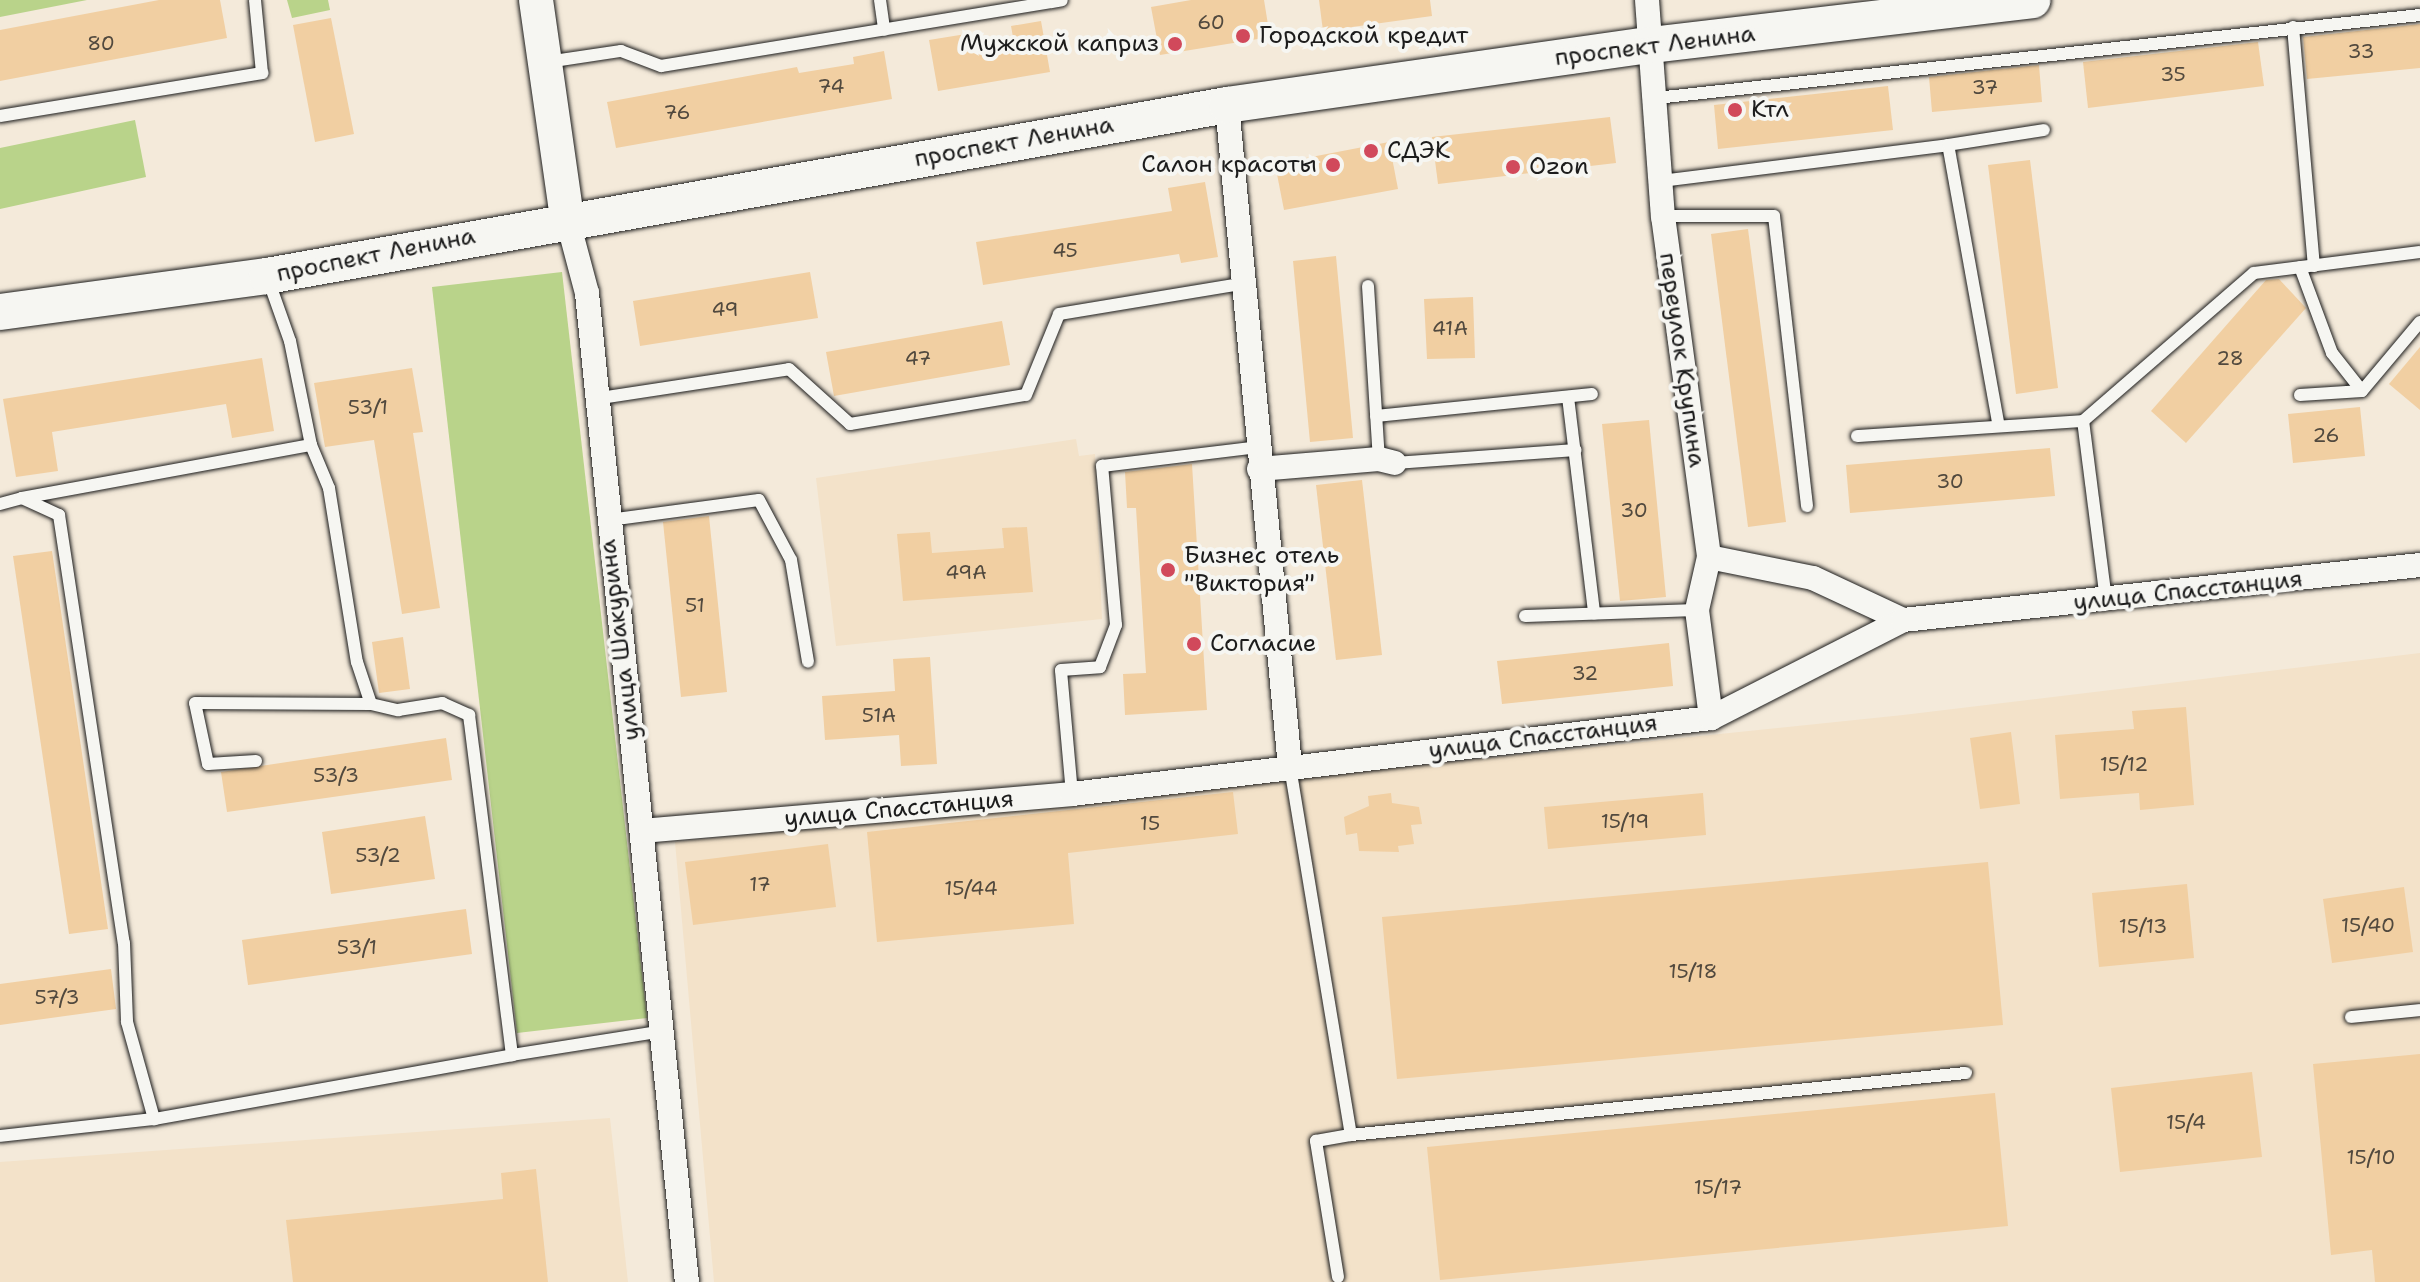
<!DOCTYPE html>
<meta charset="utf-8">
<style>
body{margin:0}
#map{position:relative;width:2420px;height:1282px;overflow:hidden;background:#f4eada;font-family:"Shantell Sans",sans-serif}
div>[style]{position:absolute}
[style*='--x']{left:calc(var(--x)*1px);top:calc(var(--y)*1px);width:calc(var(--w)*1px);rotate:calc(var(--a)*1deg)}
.built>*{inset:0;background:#f3e2c9}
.green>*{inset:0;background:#b9d38a}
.building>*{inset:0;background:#f1cfa2}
.roads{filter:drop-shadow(0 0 2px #1c1c1c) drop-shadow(0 0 2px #1c1c1c)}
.service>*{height:12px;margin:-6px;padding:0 6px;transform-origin:6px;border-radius:6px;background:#f6f6f2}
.minor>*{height:24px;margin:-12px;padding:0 12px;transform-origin:12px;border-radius:12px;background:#f6f6f2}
.secondary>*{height:34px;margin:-17px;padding:0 17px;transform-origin:17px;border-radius:17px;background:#f6f6f2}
.primary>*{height:36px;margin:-18px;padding:0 18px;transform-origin:18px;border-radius:18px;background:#f6f6f2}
.dots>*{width:22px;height:22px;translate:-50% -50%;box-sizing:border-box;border:4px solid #f6f6f2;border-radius:50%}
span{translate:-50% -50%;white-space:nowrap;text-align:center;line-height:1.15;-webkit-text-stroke:8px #f6f6f2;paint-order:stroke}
.number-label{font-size:20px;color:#51493e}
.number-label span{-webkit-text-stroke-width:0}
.poi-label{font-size:24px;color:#1c1c1c}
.left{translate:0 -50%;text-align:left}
.right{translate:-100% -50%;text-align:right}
.street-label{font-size:24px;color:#1c1c1c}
</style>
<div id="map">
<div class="built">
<i style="clip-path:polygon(1076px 439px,1079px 456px,1095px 454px,1102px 619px,836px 646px,816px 478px)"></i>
<i style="clip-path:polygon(2420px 653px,2420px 1282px,714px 1282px,675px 842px,1903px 715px)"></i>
<i style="clip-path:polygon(610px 1118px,628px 1282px,0 1282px,0 1162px)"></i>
</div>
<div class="green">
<i style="clip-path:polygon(0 0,87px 0,0 17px)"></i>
<i style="clip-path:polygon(287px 0,328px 0,330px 10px,292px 18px)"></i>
<i style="clip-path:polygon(135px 120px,146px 177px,0 209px,0 148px)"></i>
<i style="clip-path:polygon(562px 272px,647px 1018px,517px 1033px,432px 287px)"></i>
</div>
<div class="building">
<i style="clip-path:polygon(159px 0,220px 0,227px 38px,0 81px,0 30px)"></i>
<i style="clip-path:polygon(1191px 0,1264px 0,1270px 37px,1160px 55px,1151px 7px)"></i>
<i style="clip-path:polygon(1319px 0,1430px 0,1432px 16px,1323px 31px)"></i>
<i style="clip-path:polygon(331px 18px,354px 134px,315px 142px,293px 25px)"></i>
<i style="clip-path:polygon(1041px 21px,1050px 72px,938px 91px,929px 40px,966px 34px,967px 45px,1013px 37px,1011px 26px)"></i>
<i style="clip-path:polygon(2420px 24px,2420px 68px,2307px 79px,2303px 37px)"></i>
<i style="clip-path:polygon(2258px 42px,2264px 86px,2088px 108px,2083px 62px)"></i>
<i style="clip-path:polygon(884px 51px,892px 99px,616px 148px,607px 102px,797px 67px,799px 73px,854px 64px,853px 57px)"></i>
<i style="clip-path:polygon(2039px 65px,2042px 102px,1932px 112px,1929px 77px)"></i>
<i style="clip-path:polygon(1888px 86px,1893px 130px,1718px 149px,1714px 105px)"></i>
<i style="clip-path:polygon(1610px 117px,1616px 163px,1438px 184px,1432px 137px)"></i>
<i style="clip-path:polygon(1389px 142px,1398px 189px,1284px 210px,1275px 164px)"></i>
<i style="clip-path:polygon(2030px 160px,2058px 388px,2016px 394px,1988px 165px)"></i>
<i style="clip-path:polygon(1205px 182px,1218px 257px,1181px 263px,1179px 254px,983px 285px,976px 242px,1172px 211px,1168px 188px)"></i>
<i style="clip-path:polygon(1748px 229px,1786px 522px,1748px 527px,1711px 234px)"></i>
<i style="clip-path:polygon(1336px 256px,1353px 438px,1310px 442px,1293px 261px)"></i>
<i style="clip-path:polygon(810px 272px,818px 318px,640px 346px,633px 301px)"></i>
<i style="clip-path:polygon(2279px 279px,2306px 308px,2186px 443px,2151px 411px,2266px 280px)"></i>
<i style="clip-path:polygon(1473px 297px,1475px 358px,1427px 359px,1424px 299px)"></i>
<i style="clip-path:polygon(1002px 321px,1010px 365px,834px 396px,826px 352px)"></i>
<i style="clip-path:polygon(2420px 347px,2420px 410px,2389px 384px)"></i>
<i style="clip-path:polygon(262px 358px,274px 431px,232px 438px,226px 404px,52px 432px,58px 471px,16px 477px,3px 399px)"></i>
<i style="clip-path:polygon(412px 368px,423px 432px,413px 433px,440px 608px,402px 614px,374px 440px,325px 447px,314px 383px)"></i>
<i style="clip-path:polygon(2360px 407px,2365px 456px,2293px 463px,2288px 414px)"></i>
<i style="clip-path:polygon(1649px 420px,1666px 597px,1620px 601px,1602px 424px)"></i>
<i style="clip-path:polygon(2050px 448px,2055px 496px,1850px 513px,1846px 465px)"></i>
<i style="clip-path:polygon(1192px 464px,1207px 710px,1125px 715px,1123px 674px,1146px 673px,1136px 508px,1127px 508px,1125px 472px)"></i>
<i style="clip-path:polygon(1362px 480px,1382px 655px,1336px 660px,1316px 485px)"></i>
<i style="clip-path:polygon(709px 516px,727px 692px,681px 697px,663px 522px)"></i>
<i style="clip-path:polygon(1027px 527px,1033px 592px,903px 601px,897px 534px,930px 532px,932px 553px,1004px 548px,1002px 528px)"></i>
<i style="clip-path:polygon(52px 551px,108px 929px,69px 934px,13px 556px)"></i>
<i style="clip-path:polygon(403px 637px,410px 689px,379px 693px,372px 642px)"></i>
<i style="clip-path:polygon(1669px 643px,1673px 686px,1502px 704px,1497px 661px)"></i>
<i style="clip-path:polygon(930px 657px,937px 764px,901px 766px,899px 735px,825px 740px,822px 696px,895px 691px,893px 659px)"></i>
<i style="clip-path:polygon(2186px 707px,2194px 805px,2140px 810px,2139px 793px,2060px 799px,2055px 735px,2134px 729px,2132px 711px)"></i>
<i style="clip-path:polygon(2011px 732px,2020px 804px,1980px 809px,1970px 738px)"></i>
<i style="clip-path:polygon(446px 738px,452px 780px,227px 812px,221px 772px)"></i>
<i style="clip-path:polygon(1233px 792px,1238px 834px,1068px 853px,1074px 924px,877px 942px,867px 832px)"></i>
<i style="clip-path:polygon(1391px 793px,1392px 803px,1419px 807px,1422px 824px,1411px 825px,1414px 844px,1398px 846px,1399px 852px,1359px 851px,1357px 833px,1346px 835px,1344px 817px,1369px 806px,1368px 796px)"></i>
<i style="clip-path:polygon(1703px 793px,1706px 835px,1548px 849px,1544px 807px)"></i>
<i style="clip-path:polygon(425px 816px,435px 879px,331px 894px,322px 832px)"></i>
<i style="clip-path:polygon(828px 844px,836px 907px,693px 925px,685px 862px)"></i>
<i style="clip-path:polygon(1988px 862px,2003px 1025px,1397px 1079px,1382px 917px)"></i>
<i style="clip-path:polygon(2187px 884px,2194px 958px,2099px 967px,2092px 893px)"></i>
<i style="clip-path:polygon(2404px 887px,2413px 952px,2332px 963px,2323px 899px)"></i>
<i style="clip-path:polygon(466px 909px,472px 954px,248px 985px,242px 940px)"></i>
<i style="clip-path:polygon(111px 969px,116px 1009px,0 1025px,0 984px)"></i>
<i style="clip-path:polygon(2420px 1054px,2420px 1282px,2375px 1282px,2372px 1250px,2331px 1255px,2313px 1064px)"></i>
<i style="clip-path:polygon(2252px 1072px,2262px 1157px,2120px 1172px,2111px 1088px)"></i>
<i style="clip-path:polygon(1995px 1093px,2008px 1226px,1440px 1280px,1427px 1147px)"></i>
<i style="clip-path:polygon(536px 1169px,548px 1282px,293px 1282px,286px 1220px,503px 1199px,501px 1173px)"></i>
</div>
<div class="roads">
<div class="service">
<i style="--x:880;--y:0;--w:30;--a:82"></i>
<i style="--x:2293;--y:27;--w:240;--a:85"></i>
<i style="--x:547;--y:62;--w:75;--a:-8.5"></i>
<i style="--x:621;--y:51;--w:43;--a:20.6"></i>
<i style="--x:661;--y:66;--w:406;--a:-9.3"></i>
<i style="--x:1656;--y:98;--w:768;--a:-6.2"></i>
<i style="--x:0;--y:116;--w:266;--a:-9.3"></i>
<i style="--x:262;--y:73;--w:73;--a:-95.5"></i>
<i style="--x:1661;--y:181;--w:289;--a:-7.1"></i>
<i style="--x:1663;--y:216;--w:111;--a:0"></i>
<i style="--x:1774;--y:216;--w:292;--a:83.5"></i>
<i style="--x:2300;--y:267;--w:92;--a:69.6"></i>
<i style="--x:2332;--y:353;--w:48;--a:51.7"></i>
<i style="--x:268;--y:279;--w:66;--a:70.5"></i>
<i style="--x:290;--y:341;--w:106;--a:78.6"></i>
<i style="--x:311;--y:445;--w:47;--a:67.3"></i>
<i style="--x:329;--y:488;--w:176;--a:80.9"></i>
<i style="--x:357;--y:662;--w:44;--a:71.6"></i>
<i style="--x:371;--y:704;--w:28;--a:13"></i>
<i style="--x:398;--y:710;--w:45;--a:-9"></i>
<i style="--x:442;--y:703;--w:30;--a:24"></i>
<i style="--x:469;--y:715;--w:343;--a:82.8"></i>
<i style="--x:512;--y:1055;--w:153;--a:-9"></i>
<i style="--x:1368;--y:286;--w:173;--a:86.4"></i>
<i style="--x:2300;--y:395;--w:62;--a:-3.7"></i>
<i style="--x:2362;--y:391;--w:90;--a:-50"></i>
<i style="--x:1568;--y:397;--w:218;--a:83.1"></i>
<i style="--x:594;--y:399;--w:197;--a:-8.7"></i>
<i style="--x:789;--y:369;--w:82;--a:42"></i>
<i style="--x:850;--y:424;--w:178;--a:-9.4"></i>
<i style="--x:1026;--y:395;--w:87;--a:-67.8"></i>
<i style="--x:1059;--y:314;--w:190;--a:-9.4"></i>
<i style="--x:1376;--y:416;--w:217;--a:-5.8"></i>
<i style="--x:1998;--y:422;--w:281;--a:-100.2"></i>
<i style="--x:1948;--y:145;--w:97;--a:-8.9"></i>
<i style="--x:1857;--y:436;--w:226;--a:-3.8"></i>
<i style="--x:1395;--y:463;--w:181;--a:-4.1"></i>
<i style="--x:22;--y:498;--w:294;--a:-10.4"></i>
<i style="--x:0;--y:504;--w:23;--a:-15"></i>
<i style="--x:22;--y:498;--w:41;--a:24.7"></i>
<i style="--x:59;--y:515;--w:433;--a:81.4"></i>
<i style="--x:124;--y:943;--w:79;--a:87.8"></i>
<i style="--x:127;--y:1022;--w:101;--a:74.4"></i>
<i style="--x:609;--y:520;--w:151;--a:-7.6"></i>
<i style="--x:759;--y:500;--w:68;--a:61.9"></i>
<i style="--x:791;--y:560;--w:103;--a:80.5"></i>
<i style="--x:2106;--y:600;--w:180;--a:-97.3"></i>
<i style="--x:2083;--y:421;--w:226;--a:-40.9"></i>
<i style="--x:2254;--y:273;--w:167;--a:-7.2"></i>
<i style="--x:1525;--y:616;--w:172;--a:-2"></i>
<i style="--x:256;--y:761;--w:48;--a:176.4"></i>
<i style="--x:208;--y:764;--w:62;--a:-102"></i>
<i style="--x:195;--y:703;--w:176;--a:0.3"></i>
<i style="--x:1290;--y:767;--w:373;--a:80.6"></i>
<i style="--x:1351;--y:1135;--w:618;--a:-5.76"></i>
<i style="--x:1072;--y:794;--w:124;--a:-95.1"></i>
<i style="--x:1061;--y:670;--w:39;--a:-4"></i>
<i style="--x:1100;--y:667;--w:45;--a:-69.1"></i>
<i style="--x:1116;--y:625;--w:160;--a:-95"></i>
<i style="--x:1102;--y:466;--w:157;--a:-6.9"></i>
<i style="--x:2351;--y:1017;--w:69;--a:-5.8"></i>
<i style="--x:0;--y:1136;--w:155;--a:-6.3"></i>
<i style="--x:154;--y:1119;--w:364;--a:-10.1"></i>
<i style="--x:1338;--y:1277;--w:138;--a:-99.2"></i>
<i style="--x:1316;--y:1141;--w:36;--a:-10"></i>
</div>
<div class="minor">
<i style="--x:1647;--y:0;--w:217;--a:85.8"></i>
<i style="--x:1663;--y:216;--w:344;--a:82.3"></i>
<i style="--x:1709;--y:557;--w:54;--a:102.8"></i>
<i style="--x:1697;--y:610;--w:109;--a:82.6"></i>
<i style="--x:1227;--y:105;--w:665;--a:84.56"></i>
<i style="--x:567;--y:218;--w:78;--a:75.1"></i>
<i style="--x:587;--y:293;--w:994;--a:84.23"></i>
<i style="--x:1259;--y:469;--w:120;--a:-4.8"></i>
<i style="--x:1379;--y:459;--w:16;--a:14"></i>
<i style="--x:1709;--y:557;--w:106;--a:11.4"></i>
<i style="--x:1813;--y:578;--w:99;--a:25"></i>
<i style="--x:642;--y:831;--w:432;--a:-4.9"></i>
<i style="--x:1072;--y:794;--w:644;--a:-6.78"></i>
<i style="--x:1711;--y:718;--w:216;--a:-27"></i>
<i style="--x:1903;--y:620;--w:520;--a:-6.07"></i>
</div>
<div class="secondary">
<i style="--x:536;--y:0;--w:220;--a:81.9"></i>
</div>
<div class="primary">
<i style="--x:0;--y:312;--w:269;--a:-7.7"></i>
<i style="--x:267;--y:276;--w:975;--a:-10.1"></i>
<i style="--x:1227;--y:105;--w:428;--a:-8.1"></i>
<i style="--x:1651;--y:45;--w:384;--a:-6.7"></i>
</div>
</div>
<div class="dots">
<i style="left:1243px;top:36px;background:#d1495b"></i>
<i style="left:1175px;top:44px;background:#d1495b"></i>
<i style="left:1735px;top:110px;background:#d1495b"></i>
<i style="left:1371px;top:151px;background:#d1495b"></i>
<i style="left:1333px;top:165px;background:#d1495b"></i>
<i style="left:1513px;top:167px;background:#d1495b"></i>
<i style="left:1168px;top:570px;background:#d1495b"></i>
<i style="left:1194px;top:644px;background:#d1495b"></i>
</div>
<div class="number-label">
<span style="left:1211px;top:22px">60</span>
<span style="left:101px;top:43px">80</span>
<span style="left:2361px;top:51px">33</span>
<span style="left:2173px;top:74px">35</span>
<span style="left:831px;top:86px">74</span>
<span style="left:1985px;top:87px">37</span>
<span style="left:677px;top:112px">76</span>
<span style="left:1065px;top:250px">45</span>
<span style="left:725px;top:309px">49</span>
<span style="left:1450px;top:328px">41А</span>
<span style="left:918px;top:358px">47</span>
<span style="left:2230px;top:358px">28</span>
<span style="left:368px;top:407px">53/1</span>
<span style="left:2326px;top:435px">26</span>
<span style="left:1950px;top:481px">30</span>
<span style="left:1634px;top:510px">30</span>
<span style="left:966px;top:572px">49А</span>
<span style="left:695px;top:605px">51</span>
<span style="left:1585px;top:673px">32</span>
<span style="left:879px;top:715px">51А</span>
<span style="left:2124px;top:764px">15/12</span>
<span style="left:336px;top:775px">53/3</span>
<span style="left:1625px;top:821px">15/19</span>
<span style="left:1150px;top:823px">15</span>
<span style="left:378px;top:855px">53/2</span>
<span style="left:760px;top:884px">17</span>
<span style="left:971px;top:888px">15/44</span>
<span style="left:2368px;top:925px">15/40</span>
<span style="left:2143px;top:926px">15/13</span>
<span style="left:357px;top:947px">53/1</span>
<span style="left:1693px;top:971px">15/18</span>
<span style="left:57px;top:997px">57/3</span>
<span style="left:2186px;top:1122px">15/4</span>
<span style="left:2371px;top:1157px">15/10</span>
<span style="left:1718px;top:1187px">15/17</span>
</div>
<div class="poi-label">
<span class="left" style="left:1259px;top:36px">Городской кредит</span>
<span class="right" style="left:1159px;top:44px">Мужской каприз</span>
<span class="left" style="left:1751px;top:110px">Ктл</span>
<span class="left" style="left:1387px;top:151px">СДЭК</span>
<span class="right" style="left:1317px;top:165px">Салон красоты</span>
<span class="left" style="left:1529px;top:167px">Ozon</span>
<span class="left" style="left:1184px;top:570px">Бизнес отель<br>"Виктория"</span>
<span class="left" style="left:1210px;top:644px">Согласие</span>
</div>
<div class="street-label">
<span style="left:1655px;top:46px;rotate:-7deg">проспект Ленина</span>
<span style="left:1014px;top:142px;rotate:-10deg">проспект Ленина</span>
<span style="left:376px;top:255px;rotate:-11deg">проспект Ленина</span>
<span style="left:1682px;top:360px;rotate:82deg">переулок Крупина</span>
<span style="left:2188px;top:591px;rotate:-6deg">улица Спасстанция</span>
<span style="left:620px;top:640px;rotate:-97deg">улица Шакурина</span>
<span style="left:1543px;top:737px;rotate:-7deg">улица Спасстанция</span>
<span style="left:899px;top:809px;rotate:-5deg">улица Спасстанция</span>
</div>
</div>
